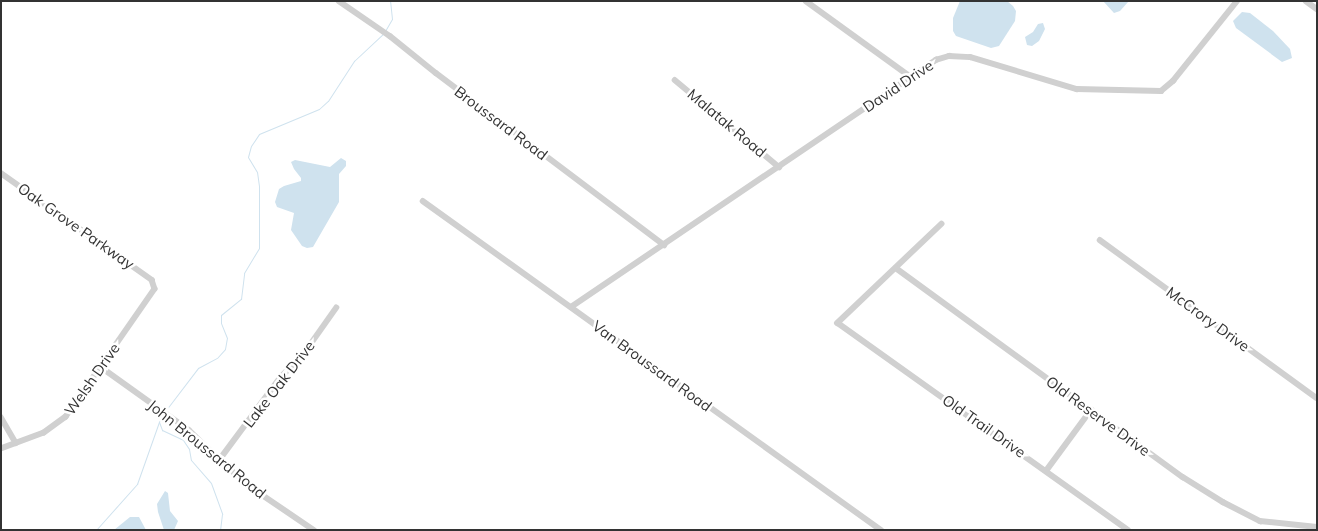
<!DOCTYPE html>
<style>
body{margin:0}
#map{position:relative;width:1318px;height:531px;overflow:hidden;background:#fff;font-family:Mulish,sans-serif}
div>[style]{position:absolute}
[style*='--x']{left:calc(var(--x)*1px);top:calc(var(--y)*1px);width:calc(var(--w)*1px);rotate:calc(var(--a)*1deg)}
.water>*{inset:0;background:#cfe2ee}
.stream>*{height:1px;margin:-0.5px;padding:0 0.5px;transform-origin:0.5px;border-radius:0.5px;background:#cfe2ee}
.minor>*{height:5.5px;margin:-2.75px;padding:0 2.75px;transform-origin:2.75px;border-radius:2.75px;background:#d0d0d0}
span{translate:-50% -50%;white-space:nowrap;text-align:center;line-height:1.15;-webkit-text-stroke:5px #fff;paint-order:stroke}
.street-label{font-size:15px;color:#333}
.frame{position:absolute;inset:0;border:2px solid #333;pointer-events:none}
</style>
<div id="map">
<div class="water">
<i style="clip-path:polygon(960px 1px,1007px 1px,1013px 6px,1016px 11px,1015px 21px,999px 46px,991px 48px,956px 36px,953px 31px,953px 18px)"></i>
<i style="clip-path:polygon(1103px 1px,1129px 1px,1120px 11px,1114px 13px)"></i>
<i style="clip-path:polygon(1242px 12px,1250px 13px,1273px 31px,1290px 49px,1292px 58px,1282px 62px,1236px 28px,1233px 21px)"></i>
<i style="clip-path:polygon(1043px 23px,1045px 29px,1039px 41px,1032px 46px,1027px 45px,1025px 37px,1033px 32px,1038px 24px)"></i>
<i style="clip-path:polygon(341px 158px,346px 161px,346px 166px,339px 174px,339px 202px,313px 247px,307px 248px,302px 246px,291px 230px,294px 213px,277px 207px,275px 202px,279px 189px,284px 186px,301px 181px,301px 178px,294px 169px,291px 162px,295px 160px,330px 167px)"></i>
<i style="clip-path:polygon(165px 491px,168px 493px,170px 511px,178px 521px,174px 530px,164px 530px,158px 512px,157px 504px)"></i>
<i style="clip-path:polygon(130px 517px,139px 517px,146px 530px,114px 530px)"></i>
</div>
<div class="stream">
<i style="--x:385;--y:31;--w:14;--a:-60"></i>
<i style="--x:392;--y:19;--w:18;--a:-96"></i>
<i style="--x:166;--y:410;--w:53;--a:-52.7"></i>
<i style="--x:198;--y:368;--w:21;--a:-28"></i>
<i style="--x:217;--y:358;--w:12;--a:-48"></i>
<i style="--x:225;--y:349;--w:11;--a:-80"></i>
<i style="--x:227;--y:338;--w:16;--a:-112"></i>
<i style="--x:221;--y:323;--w:8;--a:-90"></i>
<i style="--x:221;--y:315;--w:26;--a:-39"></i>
<i style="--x:241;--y:299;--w:26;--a:-83"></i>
<i style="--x:244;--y:273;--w:29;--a:-59"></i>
<i style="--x:259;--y:248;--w:62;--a:-90"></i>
<i style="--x:259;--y:186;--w:14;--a:-98"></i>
<i style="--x:257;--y:172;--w:17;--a:-121"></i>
<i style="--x:248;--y:157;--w:11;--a:-75"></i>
<i style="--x:251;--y:146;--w:14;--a:-56"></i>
<i style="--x:259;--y:134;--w:65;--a:-22.6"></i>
<i style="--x:319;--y:109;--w:12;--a:-42"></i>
<i style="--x:328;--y:101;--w:48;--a:-57"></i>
<i style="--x:354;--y:61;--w:40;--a:-43"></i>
<i style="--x:162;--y:415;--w:8;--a:113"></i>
<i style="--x:159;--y:422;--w:9;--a:69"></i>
<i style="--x:162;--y:430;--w:23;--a:25"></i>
<i style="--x:183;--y:440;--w:11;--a:56"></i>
<i style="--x:189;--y:449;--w:11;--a:80"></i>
<i style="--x:191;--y:460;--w:30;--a:49"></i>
<i style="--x:211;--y:483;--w:33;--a:70"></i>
<i style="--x:222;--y:514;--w:16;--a:97"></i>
<i style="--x:96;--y:530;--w:62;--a:-48.3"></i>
<i style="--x:137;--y:484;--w:66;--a:-70.5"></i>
</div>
<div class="minor">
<i style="--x:339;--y:1;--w:62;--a:34.5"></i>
<i style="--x:390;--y:36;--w:59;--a:38.8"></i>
<i style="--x:436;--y:73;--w:286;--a:37"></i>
<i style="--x:806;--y:1;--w:130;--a:35.9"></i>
<i style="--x:1306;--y:1;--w:14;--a:36"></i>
<i style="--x:675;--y:80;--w:136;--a:39.9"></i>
<i style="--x:1;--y:173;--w:185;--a:35.3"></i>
<i style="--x:152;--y:280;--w:9;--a:72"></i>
<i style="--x:155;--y:289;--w:156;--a:124.8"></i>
<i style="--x:66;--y:417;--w:27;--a:144"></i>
<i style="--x:44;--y:433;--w:46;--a:159.6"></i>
<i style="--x:423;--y:201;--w:564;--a:35.69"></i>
<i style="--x:942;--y:224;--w:144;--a:136.4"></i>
<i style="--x:838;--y:323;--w:356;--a:35.5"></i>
<i style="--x:1100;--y:240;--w:268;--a:36.1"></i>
<i style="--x:896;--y:268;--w:355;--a:36.1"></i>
<i style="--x:1183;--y:477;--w:47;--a:32"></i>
<i style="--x:1223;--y:502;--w:42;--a:27.2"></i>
<i style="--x:1260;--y:521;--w:57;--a:6"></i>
<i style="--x:571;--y:307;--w:441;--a:-34.1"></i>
<i style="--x:936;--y:60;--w:14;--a:-17"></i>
<i style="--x:949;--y:56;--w:21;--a:3"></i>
<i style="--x:970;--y:57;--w:112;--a:16.7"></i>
<i style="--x:1077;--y:89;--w:84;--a:1.4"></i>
<i style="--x:1161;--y:91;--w:16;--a:-40"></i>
<i style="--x:1173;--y:81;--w:102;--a:-51.3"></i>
<i style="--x:101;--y:367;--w:108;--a:35.6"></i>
<i style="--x:189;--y:430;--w:52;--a:44.2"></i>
<i style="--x:226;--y:466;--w:41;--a:39.1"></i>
<i style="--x:258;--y:492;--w:68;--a:34.2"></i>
<i style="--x:1;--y:417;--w:30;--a:60"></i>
<i style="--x:220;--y:459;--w:101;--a:-53.5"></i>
<i style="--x:280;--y:378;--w:36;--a:-46"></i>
<i style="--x:305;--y:352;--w:54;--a:-54.8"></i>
<i style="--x:1046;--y:471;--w:76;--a:-53.6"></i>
</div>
<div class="street-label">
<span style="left:898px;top:86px;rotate:-34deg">David Drive</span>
<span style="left:501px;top:123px;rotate:37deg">Broussard Road</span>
<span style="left:727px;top:123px;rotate:40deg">Malatak Road</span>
<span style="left:76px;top:226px;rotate:35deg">Oak Grove Parkway</span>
<span style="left:1208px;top:319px;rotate:36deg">McCrory Drive</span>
<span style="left:652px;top:366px;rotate:36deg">Van Broussard Road</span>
<span style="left:92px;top:379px;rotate:-55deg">Welsh Drive</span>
<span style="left:279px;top:384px;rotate:-52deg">Lake Oak Drive</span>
<span style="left:1098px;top:416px;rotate:36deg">Old Reserve Drive</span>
<span style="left:984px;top:426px;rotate:35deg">Old Trail Drive</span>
<span style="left:207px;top:449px;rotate:39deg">John Broussard Road</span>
</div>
<div class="frame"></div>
</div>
